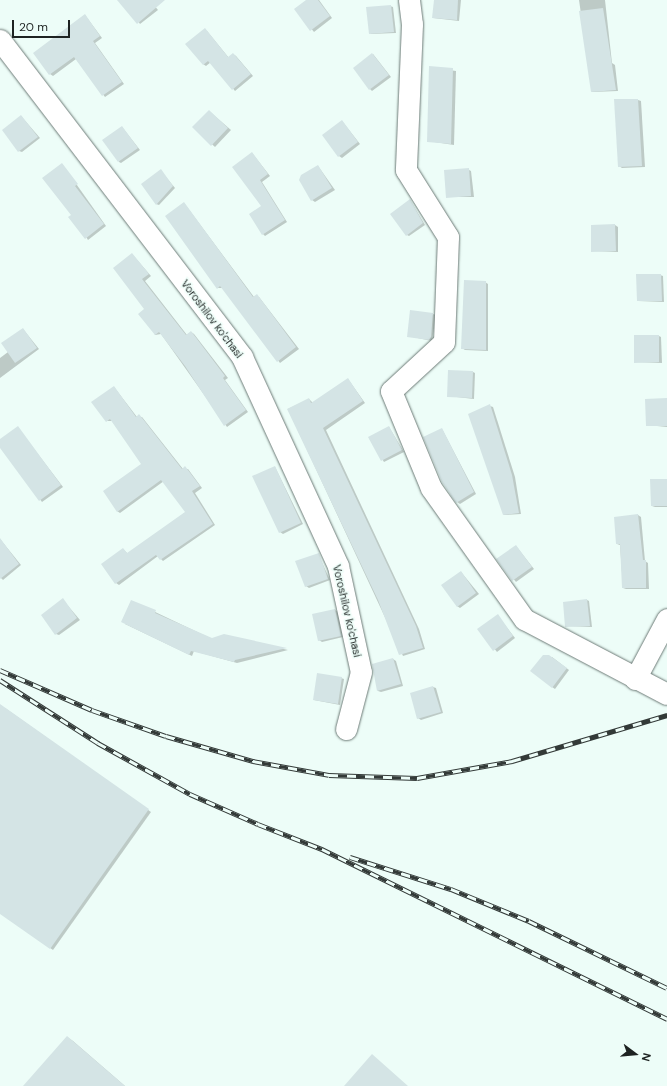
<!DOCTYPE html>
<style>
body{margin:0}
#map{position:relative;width:667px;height:1086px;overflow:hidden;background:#edfdf8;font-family:"DM Sans",sans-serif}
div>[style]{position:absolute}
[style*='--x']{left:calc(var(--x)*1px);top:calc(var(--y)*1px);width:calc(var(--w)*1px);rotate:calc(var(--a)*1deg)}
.shadow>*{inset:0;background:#0003}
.building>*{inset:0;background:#d4e4e5}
.roads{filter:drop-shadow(0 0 1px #6d7b77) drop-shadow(0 0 1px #6d7b77)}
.minor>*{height:21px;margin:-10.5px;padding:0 10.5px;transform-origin:10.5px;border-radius:10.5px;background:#fff}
.rail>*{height:4.5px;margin-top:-2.25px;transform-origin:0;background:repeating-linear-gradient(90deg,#edfdf8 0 9px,#333a38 0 18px);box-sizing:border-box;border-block:1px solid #333a38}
span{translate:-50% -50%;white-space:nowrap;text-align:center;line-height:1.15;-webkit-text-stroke:3px #edfdf8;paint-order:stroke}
.street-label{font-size:11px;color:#1e2322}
.north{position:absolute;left:615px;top:1034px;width:40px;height:40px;-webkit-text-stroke:3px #edfdf8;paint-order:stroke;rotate:106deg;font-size:11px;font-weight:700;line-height:16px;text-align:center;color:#1e2322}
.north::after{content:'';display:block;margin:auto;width:14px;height:18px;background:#1e2322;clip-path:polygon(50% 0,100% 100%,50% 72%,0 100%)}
.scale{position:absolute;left:12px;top:20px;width:58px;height:18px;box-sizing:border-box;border:2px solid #1e2322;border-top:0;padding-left:5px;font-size:12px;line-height:14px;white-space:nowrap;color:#1e2322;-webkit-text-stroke:3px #edfdf8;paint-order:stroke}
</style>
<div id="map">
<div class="shadow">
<i style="clip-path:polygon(124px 0,150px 0,158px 10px,140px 24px)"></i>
<i style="clip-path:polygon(308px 0,319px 0,332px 18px,314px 32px,295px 9px)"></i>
<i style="clip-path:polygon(435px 0,461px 0,459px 21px,433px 18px)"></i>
<i style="clip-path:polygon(579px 0,605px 0,612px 63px,615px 65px,618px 91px,592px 92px)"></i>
<i style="clip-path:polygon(390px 6px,393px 7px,396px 33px,370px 34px)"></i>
<i style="clip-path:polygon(85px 15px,102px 38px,95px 43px,124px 84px,105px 97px,76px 59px,53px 76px,50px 74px)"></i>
<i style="clip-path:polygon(207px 31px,229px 58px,233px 54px,236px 56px,253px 76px,235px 91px,211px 62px,206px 66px,203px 64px)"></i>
<i style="clip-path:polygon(373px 54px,391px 77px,372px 91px,370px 89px)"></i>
<i style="clip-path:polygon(430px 67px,456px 71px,454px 145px,428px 141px)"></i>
<i style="clip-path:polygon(638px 100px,641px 101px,645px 167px,622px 168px,619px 166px)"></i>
<i style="clip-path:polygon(209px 111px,231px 130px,215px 147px,193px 127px)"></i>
<i style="clip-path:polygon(21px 116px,40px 138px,22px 152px,19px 151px)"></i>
<i style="clip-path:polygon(342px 121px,360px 144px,342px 158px,339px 156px)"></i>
<i style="clip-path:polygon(122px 127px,140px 150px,121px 163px,119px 162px)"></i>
<i style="clip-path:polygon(252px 153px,270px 176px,262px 182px,287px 222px,265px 236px,263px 234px,262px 207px)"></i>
<i style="clip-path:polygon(62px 164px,106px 226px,88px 240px,72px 215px)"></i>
<i style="clip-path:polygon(318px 166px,335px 190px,315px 202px,312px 200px)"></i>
<i style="clip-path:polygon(469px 170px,471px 171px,474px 197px,447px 197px)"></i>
<i style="clip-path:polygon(161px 171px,175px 188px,159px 205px,156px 204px)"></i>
<i style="clip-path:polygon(410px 200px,425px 225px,409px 236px,407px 235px)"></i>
<i style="clip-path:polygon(184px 203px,254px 297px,259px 297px,299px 349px,280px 363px,223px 288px,218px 288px)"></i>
<i style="clip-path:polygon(615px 225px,618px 227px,618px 252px,592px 251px)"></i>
<i style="clip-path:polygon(132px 254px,151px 276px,145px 281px,187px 335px,191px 332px,194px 334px,228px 378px,225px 380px,248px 412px,227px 427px,161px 334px,155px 335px,146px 309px)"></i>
<i style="clip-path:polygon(660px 275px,663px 276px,664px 302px,638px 301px)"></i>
<i style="clip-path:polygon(485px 282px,488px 284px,488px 351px,465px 350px,462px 348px)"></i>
<i style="clip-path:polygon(433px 314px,436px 315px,432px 341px,408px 336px)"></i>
<i style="clip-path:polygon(23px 329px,39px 349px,0 378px,0 358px,8px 352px)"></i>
<i style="clip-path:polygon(659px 336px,661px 337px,662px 363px,635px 362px)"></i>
<i style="clip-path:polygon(473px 372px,475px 373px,474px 399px,448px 396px)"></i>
<i style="clip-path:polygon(348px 379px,365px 403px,326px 430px,419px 629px,425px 649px,403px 656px,288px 409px,309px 399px,313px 403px)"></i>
<i style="clip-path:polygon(114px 387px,137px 417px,142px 417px,183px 469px,188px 469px,202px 488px,195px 493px,215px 525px,163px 561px,158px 556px,119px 585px,116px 583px,123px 549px,128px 554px,186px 512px,164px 481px,120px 513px,117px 511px,143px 464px,112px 421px,106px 421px)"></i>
<i style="clip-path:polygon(667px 399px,667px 427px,647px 425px)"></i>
<i style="clip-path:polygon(490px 406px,493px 407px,515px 477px,521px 514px,504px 515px)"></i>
<i style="clip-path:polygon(389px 427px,404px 452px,384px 462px,369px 438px)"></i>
<i style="clip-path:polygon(18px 428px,63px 487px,42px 502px,0 447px,0 441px)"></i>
<i style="clip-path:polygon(442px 429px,476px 494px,460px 504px,457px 502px)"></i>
<i style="clip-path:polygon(275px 467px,303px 524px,283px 534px,280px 532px)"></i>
<i style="clip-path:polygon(667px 480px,667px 507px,655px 507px,652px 506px)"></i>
<i style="clip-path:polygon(638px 515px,641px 517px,645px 561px,648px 563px,649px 589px,626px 589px,623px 588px,620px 545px,617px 544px)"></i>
<i style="clip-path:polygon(0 539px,21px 565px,3px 580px,0 577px)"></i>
<i style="clip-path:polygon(516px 546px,534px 569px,516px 582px,498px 560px)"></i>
<i style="clip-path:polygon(318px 554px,330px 580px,309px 588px,306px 586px)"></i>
<i style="clip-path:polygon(461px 572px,479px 594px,460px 608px,457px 606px)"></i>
<i style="clip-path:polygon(63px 600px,80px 620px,59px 635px,56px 634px)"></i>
<i style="clip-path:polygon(587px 600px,589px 601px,592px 627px,566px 626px)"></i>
<i style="clip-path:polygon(132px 601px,212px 639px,224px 635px,288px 650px,237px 663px,194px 651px,192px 656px,125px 624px)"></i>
<i style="clip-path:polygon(335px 610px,338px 612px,343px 637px,322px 642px,319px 640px)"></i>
<i style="clip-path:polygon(498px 616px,515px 638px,497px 652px,479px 629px)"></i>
<i style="clip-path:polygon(552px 657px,569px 670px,555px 689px,552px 687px)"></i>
<i style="clip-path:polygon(393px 659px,396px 661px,403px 686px,381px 692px,378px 691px,373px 665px)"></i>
<i style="clip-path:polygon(341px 678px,344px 679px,340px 705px,314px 700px)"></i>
<i style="clip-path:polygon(433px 687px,436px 688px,443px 713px,421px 720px,418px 718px)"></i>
<i style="clip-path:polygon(5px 708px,151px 812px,53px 950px,0 913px,0 709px)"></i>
<i style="clip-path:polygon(67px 1037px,73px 1041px,125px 1086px,25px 1086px)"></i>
</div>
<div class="building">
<i style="clip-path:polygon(117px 0,165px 0,137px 24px)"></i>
<i style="clip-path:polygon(306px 0,318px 0,330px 16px,310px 31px,294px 9px)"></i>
<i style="clip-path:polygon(434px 0,458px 0,457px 20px,432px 18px)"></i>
<i style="clip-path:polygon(391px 5px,394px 32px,369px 34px,366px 7px)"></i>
<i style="clip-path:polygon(603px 8px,616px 90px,591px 92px,579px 11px)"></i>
<i style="clip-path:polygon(85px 14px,100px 36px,93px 41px,122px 82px,102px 96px,74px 57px,49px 75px,33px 53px)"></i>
<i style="clip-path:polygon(205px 28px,228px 57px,233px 53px,251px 74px,232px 90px,208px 61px,203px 65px,185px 44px)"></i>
<i style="clip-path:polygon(372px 53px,389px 75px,369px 90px,353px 68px)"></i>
<i style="clip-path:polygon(429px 66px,453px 68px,451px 144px,427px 142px)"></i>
<i style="clip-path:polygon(614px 99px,638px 99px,642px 166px,618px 167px)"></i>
<i style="clip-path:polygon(209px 110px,228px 128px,211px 146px,192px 127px)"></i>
<i style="clip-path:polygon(21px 115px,38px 137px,18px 152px,2px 130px)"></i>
<i style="clip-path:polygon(342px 120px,358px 142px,338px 157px,322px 135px)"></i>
<i style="clip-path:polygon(122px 126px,138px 148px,118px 162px,102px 140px)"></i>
<i style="clip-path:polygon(252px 152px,268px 174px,260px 180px,285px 220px,262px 235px,249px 214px,261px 206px,232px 167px)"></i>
<i style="clip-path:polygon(62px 163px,78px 184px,75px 186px,104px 224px,85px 239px,68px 217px,71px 215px,42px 178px)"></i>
<i style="clip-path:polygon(318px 165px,332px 188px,311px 201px,299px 180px,301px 175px)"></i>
<i style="clip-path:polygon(469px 168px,471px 196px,446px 198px,444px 170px)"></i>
<i style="clip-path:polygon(161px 169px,173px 186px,156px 205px,141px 184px)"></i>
<i style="clip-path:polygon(410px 199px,423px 223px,406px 236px,390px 214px)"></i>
<i style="clip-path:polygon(184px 202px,253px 297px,257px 294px,296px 347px,277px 362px,220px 286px,217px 289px,165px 216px)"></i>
<i style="clip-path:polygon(615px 224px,616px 251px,591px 252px,591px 225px)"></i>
<i style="clip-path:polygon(132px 253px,149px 274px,142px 279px,186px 335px,191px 331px,225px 376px,223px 378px,246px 410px,224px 426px,185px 366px,159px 332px,155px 335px,138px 314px,144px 309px,113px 268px)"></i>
<i style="clip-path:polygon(636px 274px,661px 274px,662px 301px,637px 301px)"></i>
<i style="clip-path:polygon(464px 280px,486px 281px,486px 350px,461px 349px)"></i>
<i style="clip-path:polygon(410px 310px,433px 313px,431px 337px,429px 340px,407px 337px)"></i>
<i style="clip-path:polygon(23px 328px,37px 348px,15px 363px,1px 343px)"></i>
<i style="clip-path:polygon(634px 335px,659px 335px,659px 362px,634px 363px)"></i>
<i style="clip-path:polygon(448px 370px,473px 371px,472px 398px,447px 397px)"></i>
<i style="clip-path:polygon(348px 378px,363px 401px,323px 428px,416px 626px,423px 648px,399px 655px,378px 600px,287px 409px,309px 398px,311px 403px)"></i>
<i style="clip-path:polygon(114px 386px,136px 417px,139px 414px,182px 469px,185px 466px,200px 486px,192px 491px,213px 524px,160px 560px,156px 555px,115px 584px,101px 564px,123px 548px,127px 553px,185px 512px,161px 480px,117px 512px,103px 491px,141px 464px,110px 419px,106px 422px,91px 402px)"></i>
<i style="clip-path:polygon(667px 398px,667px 426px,646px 426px,645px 399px)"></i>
<i style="clip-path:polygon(490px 404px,512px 475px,519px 513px,503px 515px,468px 414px)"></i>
<i style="clip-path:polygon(18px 426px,61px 485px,39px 501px,0 448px,0 439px)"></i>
<i style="clip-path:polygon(389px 426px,402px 450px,381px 461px,368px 437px)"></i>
<i style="clip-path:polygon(442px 428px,474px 492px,456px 503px,442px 482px,423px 437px)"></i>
<i style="clip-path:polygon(275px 466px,301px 523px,279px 533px,252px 476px)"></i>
<i style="clip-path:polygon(650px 479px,667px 479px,667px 506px,651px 506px)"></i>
<i style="clip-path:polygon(638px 514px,643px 560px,646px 560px,646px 588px,622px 588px,620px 544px,616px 544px,614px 517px)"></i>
<i style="clip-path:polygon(0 538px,19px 564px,0 579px)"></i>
<i style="clip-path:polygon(516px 545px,532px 567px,512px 581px,496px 559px)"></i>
<i style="clip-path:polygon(319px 553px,328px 579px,305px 587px,295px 561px)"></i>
<i style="clip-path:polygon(461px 571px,476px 593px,457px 607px,441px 585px)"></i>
<i style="clip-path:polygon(63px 598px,77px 618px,55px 635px,41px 615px)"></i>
<i style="clip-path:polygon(587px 599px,590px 626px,565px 627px,563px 602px)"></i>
<i style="clip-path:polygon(131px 600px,156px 610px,155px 613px,212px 638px,224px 634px,287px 648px,235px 660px,234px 662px,191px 651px,189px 655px,121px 622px)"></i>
<i style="clip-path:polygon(335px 609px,341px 636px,318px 641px,312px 614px)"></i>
<i style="clip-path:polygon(498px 614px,513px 636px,493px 651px,477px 629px)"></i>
<i style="clip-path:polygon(543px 655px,549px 655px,567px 668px,552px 688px,530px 671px)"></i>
<i style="clip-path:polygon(393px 658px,401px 684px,377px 691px,372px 664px)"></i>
<i style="clip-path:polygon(317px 673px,342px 677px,338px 704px,313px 700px)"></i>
<i style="clip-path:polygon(433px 686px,441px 712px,417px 719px,410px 693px)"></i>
<i style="clip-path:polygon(0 704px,149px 809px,50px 949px,0 914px)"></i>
<i style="clip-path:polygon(67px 1036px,125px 1086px,23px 1086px)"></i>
<i style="clip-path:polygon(372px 1054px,408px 1086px,344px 1086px)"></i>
</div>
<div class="roads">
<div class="minor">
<i style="--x:409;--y:0;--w:24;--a:83"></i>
<i style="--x:412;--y:24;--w:146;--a:92.4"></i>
<i style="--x:406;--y:170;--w:79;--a:57.9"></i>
<i style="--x:448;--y:237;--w:105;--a:92.2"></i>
<i style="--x:444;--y:342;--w:72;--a:137.2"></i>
<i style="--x:391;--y:391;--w:105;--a:67.6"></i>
<i style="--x:431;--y:488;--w:161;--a:54.6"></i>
<i style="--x:524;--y:619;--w:161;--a:27.7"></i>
<i style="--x:0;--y:40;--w:399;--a:52.6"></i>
<i style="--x:242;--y:357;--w:230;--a:65.3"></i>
<i style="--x:338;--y:566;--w:108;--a:77.8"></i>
<i style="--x:361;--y:672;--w:59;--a:104.7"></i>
<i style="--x:635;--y:679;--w:68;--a:-61.9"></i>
</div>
</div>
<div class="rail">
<i style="--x:0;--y:670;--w:100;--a:23.5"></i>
<i style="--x:92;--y:710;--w:78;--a:19.4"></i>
<i style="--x:166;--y:736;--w:91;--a:16"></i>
<i style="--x:253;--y:761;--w:77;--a:10.4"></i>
<i style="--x:329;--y:775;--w:88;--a:2"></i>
<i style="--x:417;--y:778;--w:97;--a:-10.1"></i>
<i style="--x:512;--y:761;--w:162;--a:-16.5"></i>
<i style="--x:0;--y:680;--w:117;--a:32.7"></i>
<i style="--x:98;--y:743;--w:105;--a:29"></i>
<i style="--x:190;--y:794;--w:74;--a:23.8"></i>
<i style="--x:258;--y:824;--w:69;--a:21.3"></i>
<i style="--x:322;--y:849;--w:385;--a:26.2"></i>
<i style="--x:350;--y:857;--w:106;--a:17.6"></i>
<i style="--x:451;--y:889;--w:84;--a:22.3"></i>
<i style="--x:529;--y:921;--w:153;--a:25.9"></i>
</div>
<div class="street-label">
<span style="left:212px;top:319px;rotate:53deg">Voroshilov ko'chasi</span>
<span style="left:347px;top:611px;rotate:77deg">Voroshilov ko'chasi</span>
</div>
<div class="north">N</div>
<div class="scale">20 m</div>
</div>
